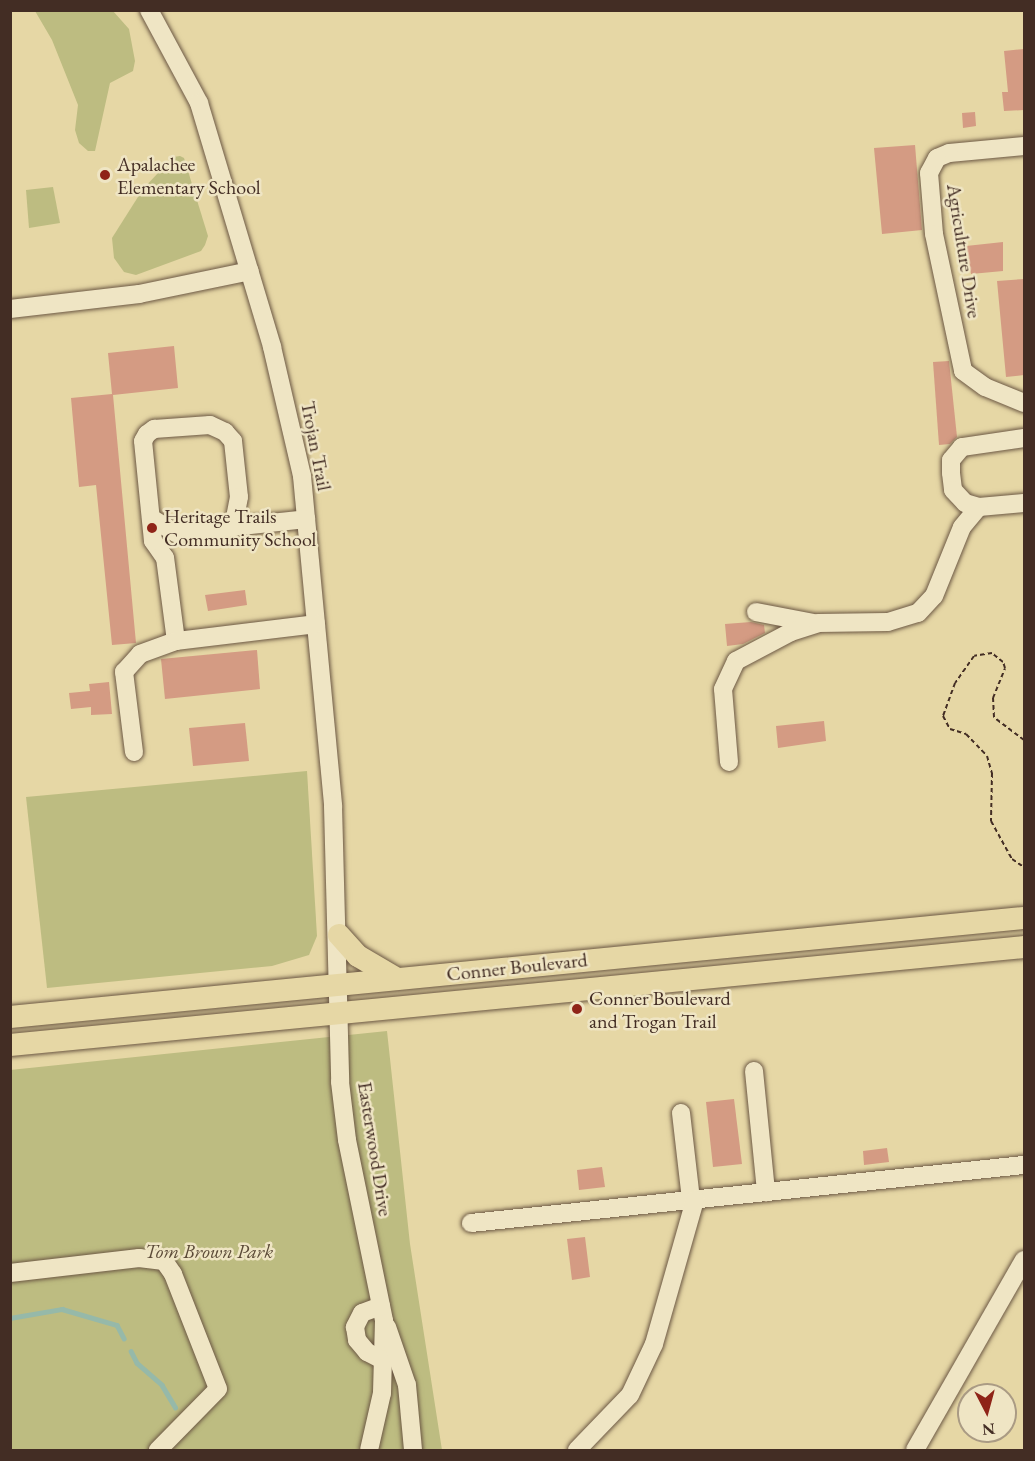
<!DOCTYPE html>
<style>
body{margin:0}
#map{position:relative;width:1035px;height:1461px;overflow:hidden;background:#e6d7a5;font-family:"EB Garamond",serif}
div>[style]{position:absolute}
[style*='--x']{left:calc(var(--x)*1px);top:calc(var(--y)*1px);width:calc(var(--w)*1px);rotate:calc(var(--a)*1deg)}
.green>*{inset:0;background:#bdbc81}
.stream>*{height:4.5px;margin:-2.25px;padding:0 2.25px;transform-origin:2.25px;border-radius:2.25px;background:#96b9a9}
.building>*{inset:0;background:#d49b83}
.path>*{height:2px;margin-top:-1px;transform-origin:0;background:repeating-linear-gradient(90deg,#432d24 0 4.5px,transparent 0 7.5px)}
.roads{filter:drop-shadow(0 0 2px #6c5844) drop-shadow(0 0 2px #6c5844)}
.minor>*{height:18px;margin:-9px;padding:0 9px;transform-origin:9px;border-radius:9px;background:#efe5c4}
.major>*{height:22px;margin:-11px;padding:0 11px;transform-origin:11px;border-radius:11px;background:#e6d7a5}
.dots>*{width:16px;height:16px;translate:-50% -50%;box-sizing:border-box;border:3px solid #efe5c4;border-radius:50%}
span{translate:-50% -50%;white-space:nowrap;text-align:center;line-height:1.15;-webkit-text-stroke:5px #efe5c4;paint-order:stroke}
.poi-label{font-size:20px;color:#432d24}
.left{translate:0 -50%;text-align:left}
.street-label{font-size:20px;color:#432d24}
.park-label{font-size:20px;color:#5b4a37;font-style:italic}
.frame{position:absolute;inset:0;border:12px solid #432d24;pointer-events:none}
.north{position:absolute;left:957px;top:1383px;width:60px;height:60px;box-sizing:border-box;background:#efe5c4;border:2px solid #aa9b84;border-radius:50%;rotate:174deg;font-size:16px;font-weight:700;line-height:24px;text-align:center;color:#432d24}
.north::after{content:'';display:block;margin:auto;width:21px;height:27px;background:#8f2418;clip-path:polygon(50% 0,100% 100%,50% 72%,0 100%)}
</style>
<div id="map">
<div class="green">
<i style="clip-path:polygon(35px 11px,113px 11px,129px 29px,135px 61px,133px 71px,110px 83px,95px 151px,88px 151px,79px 143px,75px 130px,78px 105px,52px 40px)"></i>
<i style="clip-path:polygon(180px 156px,184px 158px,208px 236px,205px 245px,201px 251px,136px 275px,124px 272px,114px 258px,112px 238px,143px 189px,173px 157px)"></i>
<i style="clip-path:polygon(53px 187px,60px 223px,29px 228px,26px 190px)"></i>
<i style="clip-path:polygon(307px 771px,317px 936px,309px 955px,272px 966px,47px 988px,26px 797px)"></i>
<i style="clip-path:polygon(387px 1031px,410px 1244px,442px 1450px,11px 1450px,10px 1070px)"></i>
</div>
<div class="stream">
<i style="--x:10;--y:1318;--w:53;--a:-9.8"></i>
<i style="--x:62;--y:1309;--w:57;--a:16.2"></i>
<i style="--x:117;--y:1325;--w:15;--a:62"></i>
<i style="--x:131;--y:1351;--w:13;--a:63"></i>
<i style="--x:137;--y:1363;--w:33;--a:41"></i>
<i style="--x:162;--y:1385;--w:26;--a:59"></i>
</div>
<div class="building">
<i style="clip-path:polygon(1024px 49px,1024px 110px,1004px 111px,1002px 92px,1008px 92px,1004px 51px)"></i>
<i style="clip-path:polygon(975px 112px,976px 126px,963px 128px,962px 113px)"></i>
<i style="clip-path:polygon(915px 145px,922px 230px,882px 234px,874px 148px)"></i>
<i style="clip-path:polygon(1003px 242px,1003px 271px,971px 274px,966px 246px)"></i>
<i style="clip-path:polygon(1024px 279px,1024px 375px,1006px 377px,997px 281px)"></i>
<i style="clip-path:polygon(174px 346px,178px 388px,113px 395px,136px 643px,112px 645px,96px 485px,79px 487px,71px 398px,112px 394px,108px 353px)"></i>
<i style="clip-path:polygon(949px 361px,957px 437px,950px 444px,939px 445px,933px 362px)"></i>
<i style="clip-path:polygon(245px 590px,247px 605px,208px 611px,205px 595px)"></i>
<i style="clip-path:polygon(751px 622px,764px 625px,765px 633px,743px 644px,727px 646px,725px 624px)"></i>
<i style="clip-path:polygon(257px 650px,260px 689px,165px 699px,161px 659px)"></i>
<i style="clip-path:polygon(109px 682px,112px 714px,91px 715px,91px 707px,71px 709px,69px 693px,90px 691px,89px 684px)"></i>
<i style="clip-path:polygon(824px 721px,826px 741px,778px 748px,776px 726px)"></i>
<i style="clip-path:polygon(245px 723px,249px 761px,193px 766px,189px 728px)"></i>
<i style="clip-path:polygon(734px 1099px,742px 1164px,713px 1167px,706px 1102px)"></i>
<i style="clip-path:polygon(887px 1148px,889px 1162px,864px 1165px,863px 1151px)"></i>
<i style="clip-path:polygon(602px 1167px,605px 1187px,579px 1190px,577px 1170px)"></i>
<i style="clip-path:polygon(585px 1237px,590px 1277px,572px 1280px,567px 1239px)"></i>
</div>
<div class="path">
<i style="--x:1024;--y:740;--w:38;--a:-143"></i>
<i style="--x:994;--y:717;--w:19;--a:-93"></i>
<i style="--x:993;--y:698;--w:32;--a:-68"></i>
<i style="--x:1005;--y:668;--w:6;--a:-108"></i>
<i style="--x:1003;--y:662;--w:14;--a:-141"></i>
<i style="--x:992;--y:653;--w:18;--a:171"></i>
<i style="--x:974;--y:656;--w:33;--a:125"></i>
<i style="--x:955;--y:683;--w:35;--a:110"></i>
<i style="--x:943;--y:716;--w:15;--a:62"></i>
<i style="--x:950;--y:729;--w:17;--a:17"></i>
<i style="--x:966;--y:734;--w:30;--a:46"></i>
<i style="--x:987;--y:756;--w:18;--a:74"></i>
<i style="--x:992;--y:773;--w:48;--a:91.2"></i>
<i style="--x:991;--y:821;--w:43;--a:61.1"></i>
<i style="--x:1012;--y:859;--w:14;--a:34"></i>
</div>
<div class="roads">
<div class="minor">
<i style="--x:149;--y:10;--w:106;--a:61.7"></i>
<i style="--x:199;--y:103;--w:255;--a:73.3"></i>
<i style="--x:272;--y:347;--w:132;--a:76.9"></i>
<i style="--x:302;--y:476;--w:331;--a:84.6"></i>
<i style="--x:333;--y:806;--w:276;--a:88.5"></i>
<i style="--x:340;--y:1082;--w:58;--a:83.1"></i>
<i style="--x:347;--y:1140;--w:185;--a:78.4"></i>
<i style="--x:384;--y:1321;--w:72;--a:91.6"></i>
<i style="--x:382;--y:1393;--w:58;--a:102.8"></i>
<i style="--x:1024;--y:146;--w:75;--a:174.7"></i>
<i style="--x:949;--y:153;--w:13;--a:157"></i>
<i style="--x:937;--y:158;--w:17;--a:118"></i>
<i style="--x:929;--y:173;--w:61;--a:85.3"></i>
<i style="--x:934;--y:234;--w:140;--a:78"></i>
<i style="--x:963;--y:371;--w:27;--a:36"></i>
<i style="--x:985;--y:387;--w:42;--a:22.3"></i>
<i style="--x:10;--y:309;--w:130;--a:-6.6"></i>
<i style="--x:139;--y:294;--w:113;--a:-11.7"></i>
<i style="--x:1024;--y:438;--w:63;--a:171.7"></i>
<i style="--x:962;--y:447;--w:17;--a:130"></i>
<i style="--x:951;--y:460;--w:13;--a:90"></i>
<i style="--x:951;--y:473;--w:17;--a:83"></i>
<i style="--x:953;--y:490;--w:18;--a:47"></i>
<i style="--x:965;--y:503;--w:15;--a:16"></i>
<i style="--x:979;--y:507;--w:45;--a:-5.1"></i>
<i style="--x:151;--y:518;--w:29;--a:31"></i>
<i style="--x:176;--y:533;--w:131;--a:-6.1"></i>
<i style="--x:756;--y:612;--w:58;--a:10.9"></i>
<i style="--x:176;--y:641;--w:84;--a:-97.5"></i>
<i style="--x:165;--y:558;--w:21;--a:-125"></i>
<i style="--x:153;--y:541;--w:100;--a:-95.7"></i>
<i style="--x:143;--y:441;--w:8;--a:-60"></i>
<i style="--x:147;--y:434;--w:9;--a:-36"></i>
<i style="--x:154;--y:429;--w:56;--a:-4.1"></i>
<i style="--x:210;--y:425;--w:17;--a:25"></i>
<i style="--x:225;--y:432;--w:12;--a:48"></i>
<i style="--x:233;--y:441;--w:56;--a:83.9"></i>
<i style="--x:239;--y:497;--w:31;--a:101"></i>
<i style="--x:134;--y:752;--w:81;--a:-97.1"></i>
<i style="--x:124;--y:672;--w:24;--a:-48"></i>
<i style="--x:140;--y:654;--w:38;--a:-20"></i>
<i style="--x:176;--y:641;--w:141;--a:-6.9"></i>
<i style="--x:729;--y:762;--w:73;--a:-94.7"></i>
<i style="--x:723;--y:689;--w:31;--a:-65"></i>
<i style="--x:736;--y:661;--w:62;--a:-27.8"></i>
<i style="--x:791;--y:632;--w:28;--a:-18"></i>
<i style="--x:818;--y:623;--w:70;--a:-0.8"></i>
<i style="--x:888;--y:622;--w:31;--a:-17"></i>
<i style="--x:918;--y:613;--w:23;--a:-47"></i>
<i style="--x:934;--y:596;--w:74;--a:-67.9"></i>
<i style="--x:962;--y:527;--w:26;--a:-50"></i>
<i style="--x:754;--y:1071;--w:122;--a:84.3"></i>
<i style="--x:681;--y:1113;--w:88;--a:83.4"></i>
<i style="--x:471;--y:1223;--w:556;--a:-5.99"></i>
<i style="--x:10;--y:1273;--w:130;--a:-6.6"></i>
<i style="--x:139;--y:1258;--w:25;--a:7"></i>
<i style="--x:164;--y:1261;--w:16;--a:55"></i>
<i style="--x:173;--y:1274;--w:123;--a:68.6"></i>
<i style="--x:218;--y:1389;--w:86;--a:134.5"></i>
<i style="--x:381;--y:1306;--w:20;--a:160"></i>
<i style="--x:362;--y:1313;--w:16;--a:117"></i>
<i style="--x:355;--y:1327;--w:13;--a:81"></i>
<i style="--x:357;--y:1340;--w:16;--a:50"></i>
<i style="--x:367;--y:1352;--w:18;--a:27"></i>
<i style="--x:387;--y:1327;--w:61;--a:71"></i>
<i style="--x:407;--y:1385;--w:65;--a:84.7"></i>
<i style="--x:577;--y:1450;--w:76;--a:-46.1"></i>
<i style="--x:630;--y:1395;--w:56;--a:-64.8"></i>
<i style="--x:654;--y:1344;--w:150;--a:-74.1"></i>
<i style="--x:915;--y:1450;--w:219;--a:-60.2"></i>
</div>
<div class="major">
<i style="--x:339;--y:935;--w:28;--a:48"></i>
<i style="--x:358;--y:956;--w:45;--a:30.5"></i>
<i style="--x:10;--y:1017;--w:1019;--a:-5.58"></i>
<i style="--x:10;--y:1045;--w:1019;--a:-5.52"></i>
</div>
</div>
<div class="dots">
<i style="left:105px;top:175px;background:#8f2418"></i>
<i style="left:152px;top:528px;background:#8f2418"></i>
<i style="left:577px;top:1009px;background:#8f2418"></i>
</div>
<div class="poi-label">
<span class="left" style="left:117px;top:176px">Apalachee<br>Elementary School</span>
<span class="left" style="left:164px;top:528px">Heritage Trails<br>Community School</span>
<span class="left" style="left:589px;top:1010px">Conner Boulevard<br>and Trogan Trail</span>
</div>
<div class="street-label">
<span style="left:964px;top:251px;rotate:81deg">Agriculture Drive</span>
<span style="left:316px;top:446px;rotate:79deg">Trojan Trail</span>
<span style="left:517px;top:967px;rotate:-6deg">Conner Boulevard</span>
<span style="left:375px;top:1149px;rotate:81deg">Easterwood Drive</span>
</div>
<div class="park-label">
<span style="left:209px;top:1251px">Tom Brown Park</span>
</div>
<div class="frame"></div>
<div class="north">N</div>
</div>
